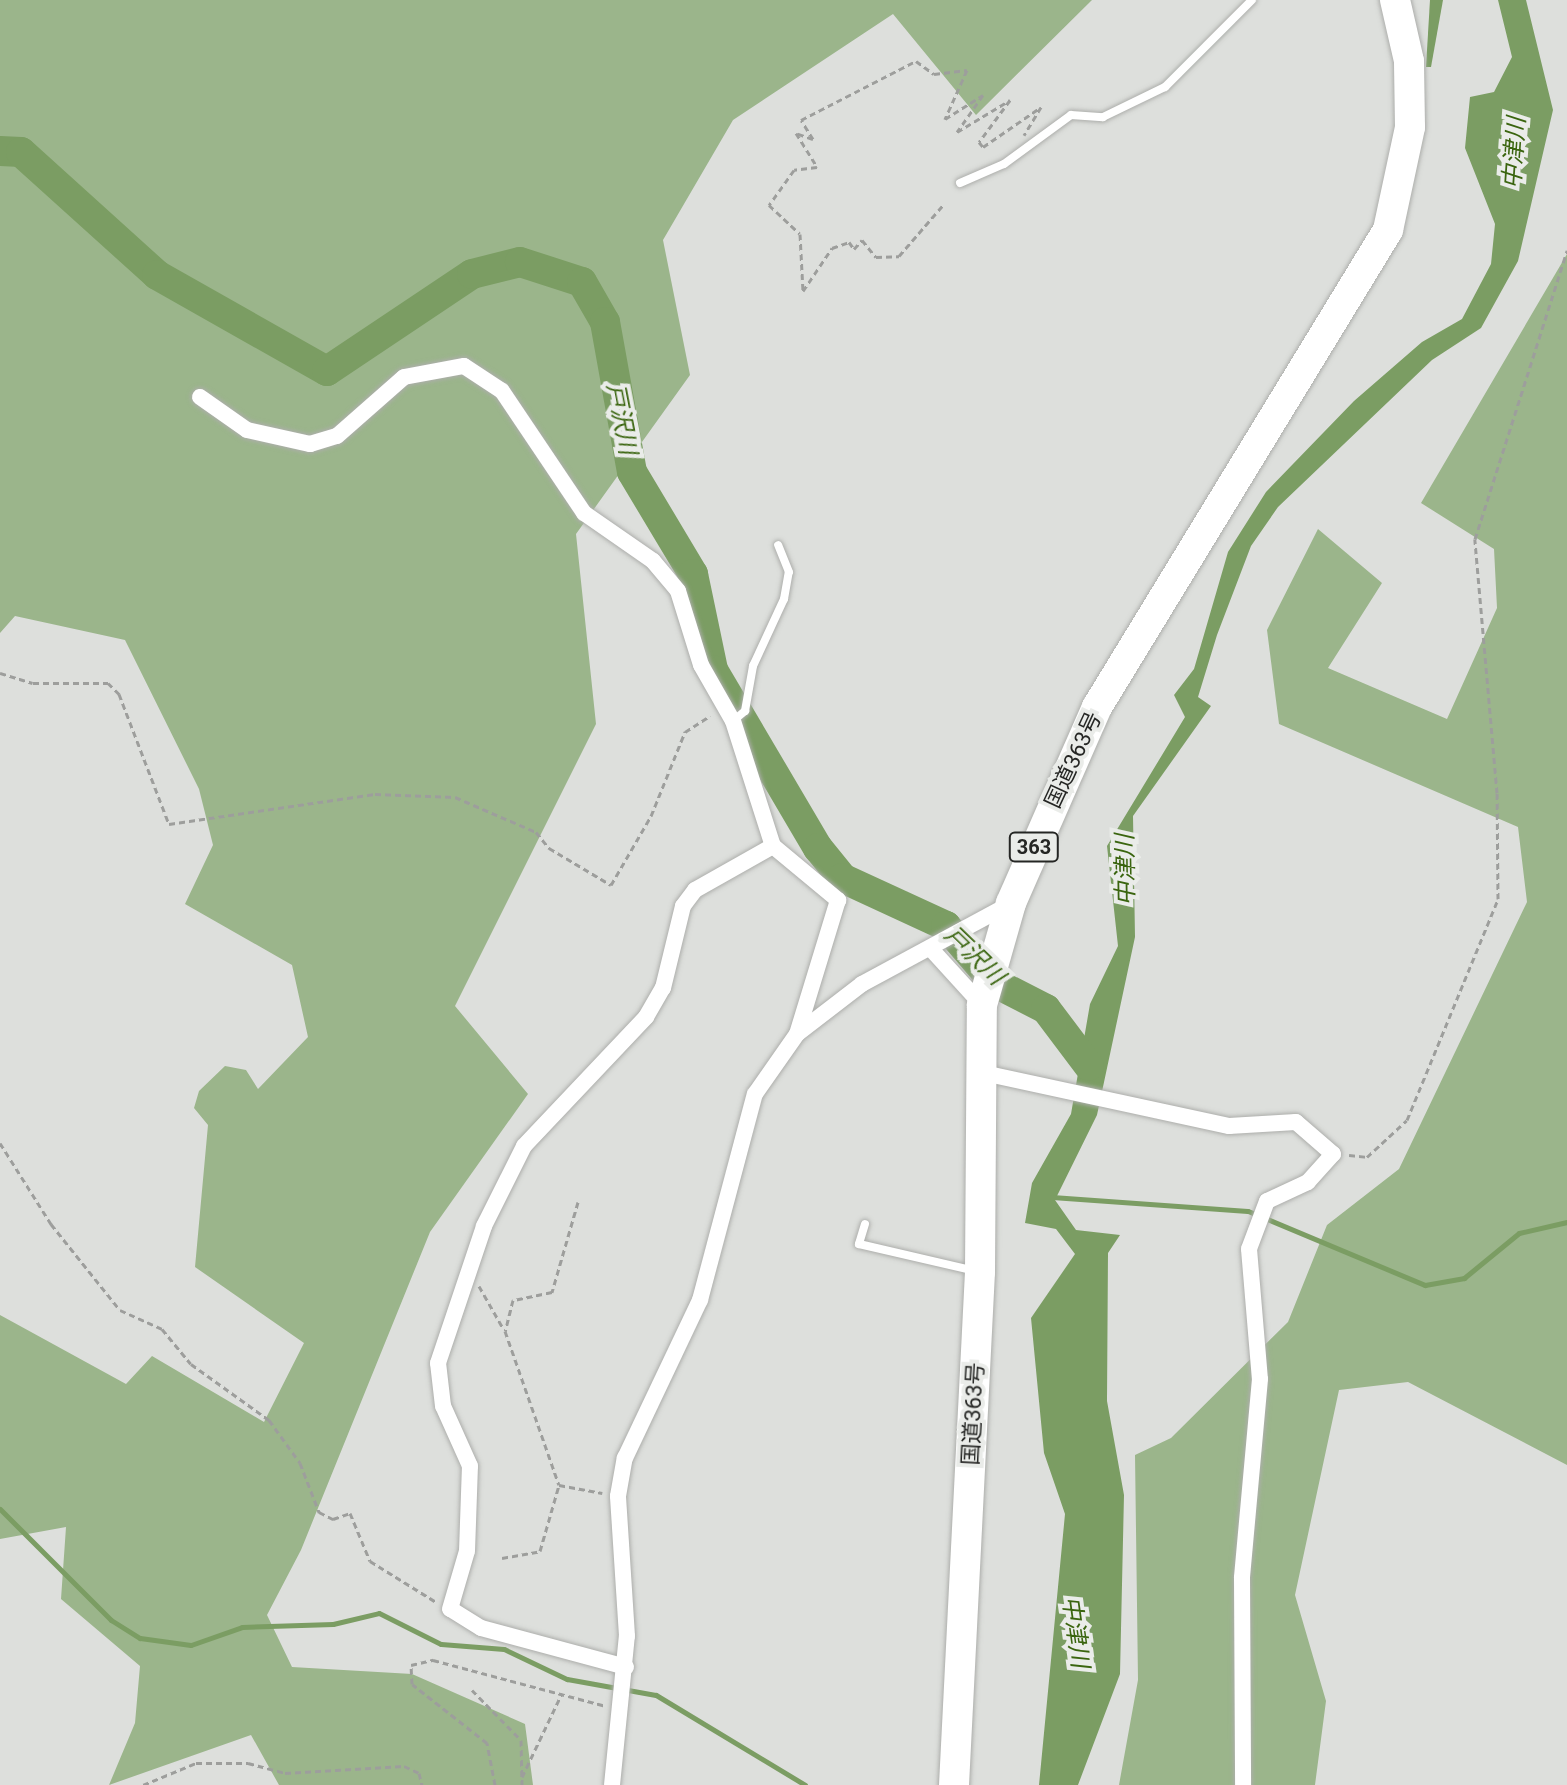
<!DOCTYPE html>
<meta charset="utf-8">
<style>
body{margin:0}
#map{position:relative;width:1567px;height:1785px;overflow:hidden;background:#dddfdc;font-family:Roboto,"Noto Sans JP",sans-serif}
div>[style]{position:absolute}
[style*='--x']{left:calc(var(--x)*1px);top:calc(var(--y)*1px);width:calc(var(--w)*1px);rotate:calc(var(--a)*1deg)}
.green>*{inset:0;background:#9bb58b}
.water>*{inset:0;background:#7b9d63}
.stream>*{height:5px;margin:-2.5px;padding:0 2.5px;transform-origin:2.5px;border-radius:2.5px;background:#7b9d63}
.river>*{height:30px;margin:-15px;padding:0 15px;transform-origin:15px;border-radius:15px;background:#7b9d63}
.path>*{height:3px;margin-top:-1.5px;transform-origin:0;background:repeating-linear-gradient(90deg,#9d9e9c 0 6px,transparent 0 10px)}
.roads{filter:drop-shadow(0 0 2px #adaeab) drop-shadow(0 0 2px #adaeab)}
.lane>*{height:8px;margin:-4px;padding:0 4px;transform-origin:4px;border-radius:4px;background:#fff}
.street>*{height:16px;margin:-8px;padding:0 8px;transform-origin:8px;border-radius:8px;background:#fff}
.highway>*{height:30px;margin:-15px;padding:0 15px;transform-origin:15px;border-radius:15px;background:#fff}
span{translate:-50% -50%;white-space:nowrap;text-align:center;line-height:1.15;-webkit-text-stroke:8px #eaece9;paint-order:stroke}
.shield-label span{padding:2px 6px;background:#eaece9;border:2px solid;border-radius:6px;-webkit-text-stroke-width:0}
.shield-label{font-size:20px;color:#252624;font-weight:700}
.street-label{font-size:22px;color:#252624}
.water-label{font-size:24px;color:#3a650f;font-style:italic}
</style>
<div id="map">
<div class="green">
<i style="clip-path:polygon(0 0,1092px 0,976px 115px,893px 14px,733px 120px,663px 240px,690px 375px,576px 534px,596px 724px,455px 1006px,528px 1094px,430px 1232px,301px 1550px,267px 1615px,292px 1667px,412px 1674px,525px 1724px,533px 1785px,279px 1785px,251px 1735px,109px 1785px,135px 1723px,140px 1666px,61px 1599px,66px 1527px,0 1539px,0 1315px,126px 1384px,152px 1356px,264px 1422px,304px 1343px,195px 1267px,208px 1125px,194px 1108px,199px 1091px,225px 1066px,246px 1070px,258px 1089px,308px 1037px,292px 965px,185px 904px,213px 845px,199px 789px,125px 640px,15px 616px,0 633px)"></i>
<i style="clip-path:polygon(1567px 254px,1567px 1465px,1408px 1382px,1339px 1390px,1295px 1595px,1326px 1701px,1315px 1785px,1119px 1785px,1138px 1680px,1135px 1455px,1171px 1438px,1288px 1322px,1327px 1225px,1399px 1169px,1527px 902px,1518px 827px,1279px 724px,1267px 630px,1318px 529px,1382px 583px,1328px 668px,1447px 719px,1497px 608px,1494px 549px,1421px 503px)"></i>
</div>
<div class="water">
<i style="clip-path:polygon(1430px 0,1443px 0,1431px 67px,1426px 67px)"></i>
<i style="clip-path:polygon(1498px 0,1526px 0,1553px 110px,1518px 261px,1481px 328px,1432px 360px,1278px 507px,1251px 546px,1217px 635px,1198px 697px,1211px 706px,1133px 816px,1135px 937px,1097px 1115px,1055px 1200px,1076px 1230px,1120px 1235px,1108px 1253px,1107px 1401px,1124px 1495px,1120px 1674px,1078px 1785px,1039px 1785px,1065px 1514px,1044px 1453px,1031px 1318px,1075px 1254px,1056px 1229px,1025px 1223px,1032px 1183px,1071px 1114px,1090px 1004px,1118px 946px,1107px 846px,1185px 717px,1174px 695px,1194px 669px,1228px 552px,1266px 492px,1354px 401px,1422px 342px,1462px 319px,1491px 264px,1495px 224px,1465px 148px,1470px 97px,1494px 92px,1512px 57px)"></i>
</div>
<div class="stream">
<i style="--x:1052;--y:1197;--w:196;--a:4.1"></i>
<i style="--x:1248;--y:1211;--w:192;--a:22.7"></i>
<i style="--x:1425;--y:1285;--w:40;--a:-10"></i>
<i style="--x:1464;--y:1278;--w:71;--a:-39.3"></i>
<i style="--x:1519;--y:1233;--w:49;--a:-12.9"></i>
<i style="--x:0;--y:1509;--w:157;--a:45"></i>
<i style="--x:111;--y:1620;--w:34;--a:32"></i>
<i style="--x:140;--y:1638;--w:51;--a:7.8"></i>
<i style="--x:191;--y:1645;--w:54;--a:-19.4"></i>
<i style="--x:242;--y:1627;--w:91;--a:-1.9"></i>
<i style="--x:333;--y:1624;--w:47;--a:-13.4"></i>
<i style="--x:379;--y:1613;--w:69;--a:26.6"></i>
<i style="--x:441;--y:1644;--w:63;--a:4.5"></i>
<i style="--x:504;--y:1649;--w:70;--a:25.5"></i>
<i style="--x:567;--y:1679;--w:90;--a:10.2"></i>
<i style="--x:656;--y:1695;--w:174;--a:31.1"></i>
</div>
<div class="river">
<i style="--x:0;--y:151;--w:21;--a:3"></i>
<i style="--x:21;--y:152;--w:183;--a:42.1"></i>
<i style="--x:157;--y:275;--w:195;--a:29.5"></i>
<i style="--x:327;--y:371;--w:174;--a:-33.8"></i>
<i style="--x:472;--y:274;--w:49;--a:-14"></i>
<i style="--x:520;--y:262;--w:65;--a:17.9"></i>
<i style="--x:582;--y:282;--w:46;--a:60.1"></i>
<i style="--x:605;--y:322;--w:152;--a:79.8"></i>
<i style="--x:632;--y:472;--w:119;--a:59.1"></i>
<i style="--x:693;--y:574;--w:98;--a:78.2"></i>
<i style="--x:713;--y:670;--w:207;--a:59.5"></i>
<i style="--x:818;--y:848;--w:38;--a:51"></i>
<i style="--x:842;--y:878;--w:115;--a:24.8"></i>
<i style="--x:946;--y:926;--w:75;--a:49.3"></i>
<i style="--x:995;--y:983;--w:57;--a:27"></i>
<i style="--x:1046;--y:1009;--w:71;--a:53"></i>
</div>
<div class="path">
<i style="--x:813;--y:139;--w:22;--a:-122"></i>
<i style="--x:801;--y:120;--w:129;--a:-27.2"></i>
<i style="--x:916;--y:61;--w:22;--a:36"></i>
<i style="--x:934;--y:74;--w:33;--a:-7"></i>
<i style="--x:967;--y:70;--w:54;--a:114.2"></i>
<i style="--x:945;--y:119;--w:45;--a:-32.3"></i>
<i style="--x:983;--y:95;--w:45;--a:125.1"></i>
<i style="--x:957;--y:132;--w:62;--a:-31.1"></i>
<i style="--x:1010;--y:100;--w:52;--a:126.4"></i>
<i style="--x:979;--y:142;--w:6;--a:51"></i>
<i style="--x:983;--y:147;--w:70;--a:-34.6"></i>
<i style="--x:1041;--y:107;--w:33;--a:121"></i>
<i style="--x:813;--y:139;--w:18;--a:-161"></i>
<i style="--x:796;--y:133;--w:40;--a:58"></i>
<i style="--x:817;--y:167;--w:23;--a:173"></i>
<i style="--x:794;--y:170;--w:43;--a:125.5"></i>
<i style="--x:769;--y:205;--w:42;--a:43.1"></i>
<i style="--x:800;--y:234;--w:57;--a:87"></i>
<i style="--x:803;--y:291;--w:52;--a:-56"></i>
<i style="--x:832;--y:248;--w:18;--a:-19"></i>
<i style="--x:849;--y:242;--w:9;--a:54"></i>
<i style="--x:854;--y:249;--w:12;--a:-48"></i>
<i style="--x:862;--y:240;--w:22;--a:51"></i>
<i style="--x:876;--y:257;--w:23;--a:-2"></i>
<i style="--x:899;--y:256;--w:69;--a:-49.1"></i>
<i style="--x:0;--y:673;--w:34;--a:17"></i>
<i style="--x:33;--y:683;--w:75;--a:0"></i>
<i style="--x:108;--y:683;--w:16;--a:45"></i>
<i style="--x:119;--y:694;--w:139;--a:69"></i>
<i style="--x:169;--y:824;--w:208;--a:-8.3"></i>
<i style="--x:375;--y:794;--w:80;--a:2.1"></i>
<i style="--x:455;--y:797;--w:88;--a:23.4"></i>
<i style="--x:536;--y:832;--w:21;--a:51"></i>
<i style="--x:549;--y:848;--w:72;--a:30.8"></i>
<i style="--x:611;--y:885;--w:80;--a:-59.9"></i>
<i style="--x:651;--y:816;--w:91;--a:-68"></i>
<i style="--x:685;--y:732;--w:30;--a:-33"></i>
<i style="--x:0;--y:1143;--w:96;--a:57.8"></i>
<i style="--x:51;--y:1224;--w:110;--a:51.3"></i>
<i style="--x:120;--y:1310;--w:46;--a:24.3"></i>
<i style="--x:162;--y:1329;--w:45;--a:50.4"></i>
<i style="--x:191;--y:1364;--w:96;--a:35.7"></i>
<i style="--x:269;--y:1420;--w:53;--a:54.2"></i>
<i style="--x:300;--y:1463;--w:53;--a:68.8"></i>
<i style="--x:319;--y:1512;--w:16;--a:27"></i>
<i style="--x:333;--y:1519;--w:18;--a:-19"></i>
<i style="--x:350;--y:1513;--w:52;--a:67.4"></i>
<i style="--x:370;--y:1561;--w:78;--a:31.8"></i>
<i style="--x:1349;--y:1155;--w:18;--a:6"></i>
<i style="--x:1367;--y:1157;--w:54;--a:-42.8"></i>
<i style="--x:1407;--y:1120;--w:239;--a:-67.6"></i>
<i style="--x:1498;--y:899;--w:106;--a:-90.5"></i>
<i style="--x:1497;--y:793;--w:255;--a:-95"></i>
<i style="--x:1475;--y:539;--w:303;--a:-72.3"></i>
<i style="--x:578;--y:1202;--w:94;--a:106.1"></i>
<i style="--x:552;--y:1292;--w:40;--a:168"></i>
<i style="--x:513;--y:1300;--w:32;--a:104"></i>
<i style="--x:505;--y:1331;--w:163;--a:70.7"></i>
<i style="--x:559;--y:1485;--w:44;--a:10.5"></i>
<i style="--x:479;--y:1286;--w:48;--a:60.3"></i>
<i style="--x:502;--y:1558;--w:39;--a:-10"></i>
<i style="--x:540;--y:1551;--w:69;--a:-73.9"></i>
<i style="--x:472;--y:1690;--w:70;--a:45.6"></i>
<i style="--x:521;--y:1740;--w:45;--a:88.7"></i>
<i style="--x:522;--y:1777;--w:93;--a:-64.5"></i>
<i style="--x:143;--y:1785;--w:57;--a:-22.5"></i>
<i style="--x:196;--y:1763;--w:52;--a:0"></i>
<i style="--x:248;--y:1763;--w:38;--a:15"></i>
<i style="--x:285;--y:1773;--w:119;--a:-3.4"></i>
<i style="--x:404;--y:1766;--w:17;--a:25"></i>
<i style="--x:419;--y:1773;--w:12;--a:76"></i>
<i style="--x:495;--y:1785;--w:43;--a:-100.8"></i>
<i style="--x:487;--y:1743;--w:95;--a:-141.8"></i>
<i style="--x:412;--y:1684;--w:19;--a:-93"></i>
<i style="--x:411;--y:1665;--w:23;--a:-13"></i>
<i style="--x:433;--y:1660;--w:179;--a:14.9"></i>
</div>
<div class="roads">
<div class="lane">
<i style="--x:960;--y:183;--w:48;--a:-23.4"></i>
<i style="--x:1004;--y:164;--w:83;--a:-36.2"></i>
<i style="--x:1071;--y:115;--w:32;--a:4"></i>
<i style="--x:1103;--y:117;--w:69;--a:-25.8"></i>
<i style="--x:1165;--y:87;--w:123;--a:-45"></i>
<i style="--x:733;--y:721;--w:16;--a:-40"></i>
<i style="--x:745;--y:711;--w:46;--a:-79.9"></i>
<i style="--x:753;--y:666;--w:74;--a:-65.2"></i>
<i style="--x:784;--y:599;--w:27;--a:-80"></i>
<i style="--x:789;--y:572;--w:29;--a:-112"></i>
<i style="--x:865;--y:1224;--w:21;--a:107"></i>
<i style="--x:859;--y:1244;--w:119;--a:13.1"></i>
</div>
<div class="street">
<i style="--x:200;--y:397;--w:57;--a:35.1"></i>
<i style="--x:247;--y:430;--w:65;--a:12.5"></i>
<i style="--x:310;--y:444;--w:28;--a:-17"></i>
<i style="--x:337;--y:436;--w:89;--a:-41.4"></i>
<i style="--x:404;--y:377;--w:61;--a:-10.4"></i>
<i style="--x:464;--y:366;--w:45;--a:33.3"></i>
<i style="--x:502;--y:391;--w:147;--a:56.1"></i>
<i style="--x:584;--y:513;--w:84;--a:34.8"></i>
<i style="--x:653;--y:561;--w:39;--a:50"></i>
<i style="--x:678;--y:591;--w:77;--a:72.7"></i>
<i style="--x:701;--y:665;--w:64;--a:60.3"></i>
<i style="--x:733;--y:721;--w:131;--a:72.3"></i>
<i style="--x:773;--y:846;--w:85;--a:39.7"></i>
<i style="--x:838;--y:900;--w:140;--a:107"></i>
<i style="--x:932;--y:950;--w:74;--a:47.7"></i>
<i style="--x:979;--y:1072;--w:256;--a:12.2"></i>
<i style="--x:1229;--y:1126;--w:67;--a:-3.4"></i>
<i style="--x:1296;--y:1122;--w:49;--a:40.9"></i>
<i style="--x:1333;--y:1154;--w:38;--a:132"></i>
<i style="--x:1308;--y:1182;--w:45;--a:155.1"></i>
<i style="--x:1267;--y:1201;--w:51;--a:110.6"></i>
<i style="--x:1249;--y:1249;--w:130;--a:85.2"></i>
<i style="--x:1260;--y:1379;--w:200;--a:95.2"></i>
<i style="--x:1242;--y:1578;--w:207;--a:89.7"></i>
<i style="--x:626;--y:1667;--w:150;--a:-164.9"></i>
<i style="--x:481;--y:1628;--w:36;--a:-148"></i>
<i style="--x:450;--y:1609;--w:60;--a:-73.7"></i>
<i style="--x:467;--y:1551;--w:85;--a:-88"></i>
<i style="--x:470;--y:1466;--w:66;--a:-114.2"></i>
<i style="--x:443;--y:1406;--w:43;--a:-96.6"></i>
<i style="--x:438;--y:1363;--w:145;--a:-71.4"></i>
<i style="--x:484;--y:1226;--w:89;--a:-63.4"></i>
<i style="--x:524;--y:1146;--w:178;--a:-46.6"></i>
<i style="--x:646;--y:1017;--w:34;--a:-60"></i>
<i style="--x:663;--y:988;--w:84;--a:-76.3"></i>
<i style="--x:683;--y:906;--w:20;--a:-53"></i>
<i style="--x:695;--y:890;--w:90;--a:-29.4"></i>
<i style="--x:612;--y:1785;--w:150;--a:-84.3"></i>
<i style="--x:627;--y:1636;--w:140;--a:-93.7"></i>
<i style="--x:618;--y:1496;--w:39;--a:-80"></i>
<i style="--x:625;--y:1458;--w:175;--a:-64.6"></i>
<i style="--x:700;--y:1300;--w:213;--a:-75.1"></i>
<i style="--x:755;--y:1094;--w:73;--a:-55"></i>
<i style="--x:797;--y:1034;--w:82;--a:-37.6"></i>
<i style="--x:862;--y:984;--w:166;--a:-28.4"></i>
</div>
<div class="highway">
<i style="--x:954;--y:1785;--w:514;--a:-87.1"></i>
<i style="--x:980;--y:1272;--w:267;--a:-89.6"></i>
<i style="--x:982;--y:1005;--w:106;--a:-74.1"></i>
<i style="--x:1011;--y:903;--w:214;--a:-66.3"></i>
<i style="--x:1097;--y:707;--w:559;--a:-58.61"></i>
<i style="--x:1388;--y:230;--w:105;--a:-77.9"></i>
<i style="--x:1410;--y:127;--w:66;--a:-90.9"></i>
<i style="--x:1409;--y:61;--w:63;--a:-102.9"></i>
</div>
</div>
<div class="shield-label">
<span style="left:1034px;top:847px">363</span>
</div>
<div class="street-label">
<span style="left:1073px;top:760px;rotate:-65deg">国道363号</span>
<span style="left:973px;top:1414px;rotate:-87deg">国道363号</span>
</div>
<div class="water-label">
<span style="left:1515px;top:153px;rotate:-86deg">中津川</span>
<span style="left:621px;top:419px;rotate:79deg">戸沢川</span>
<span style="left:1126px;top:870px;rotate:-91deg">中津川</span>
<span style="left:974px;top:956px;rotate:44deg">戸沢川</span>
<span style="left:1075px;top:1632px;rotate:82deg">中津川</span>
</div>
</div>
